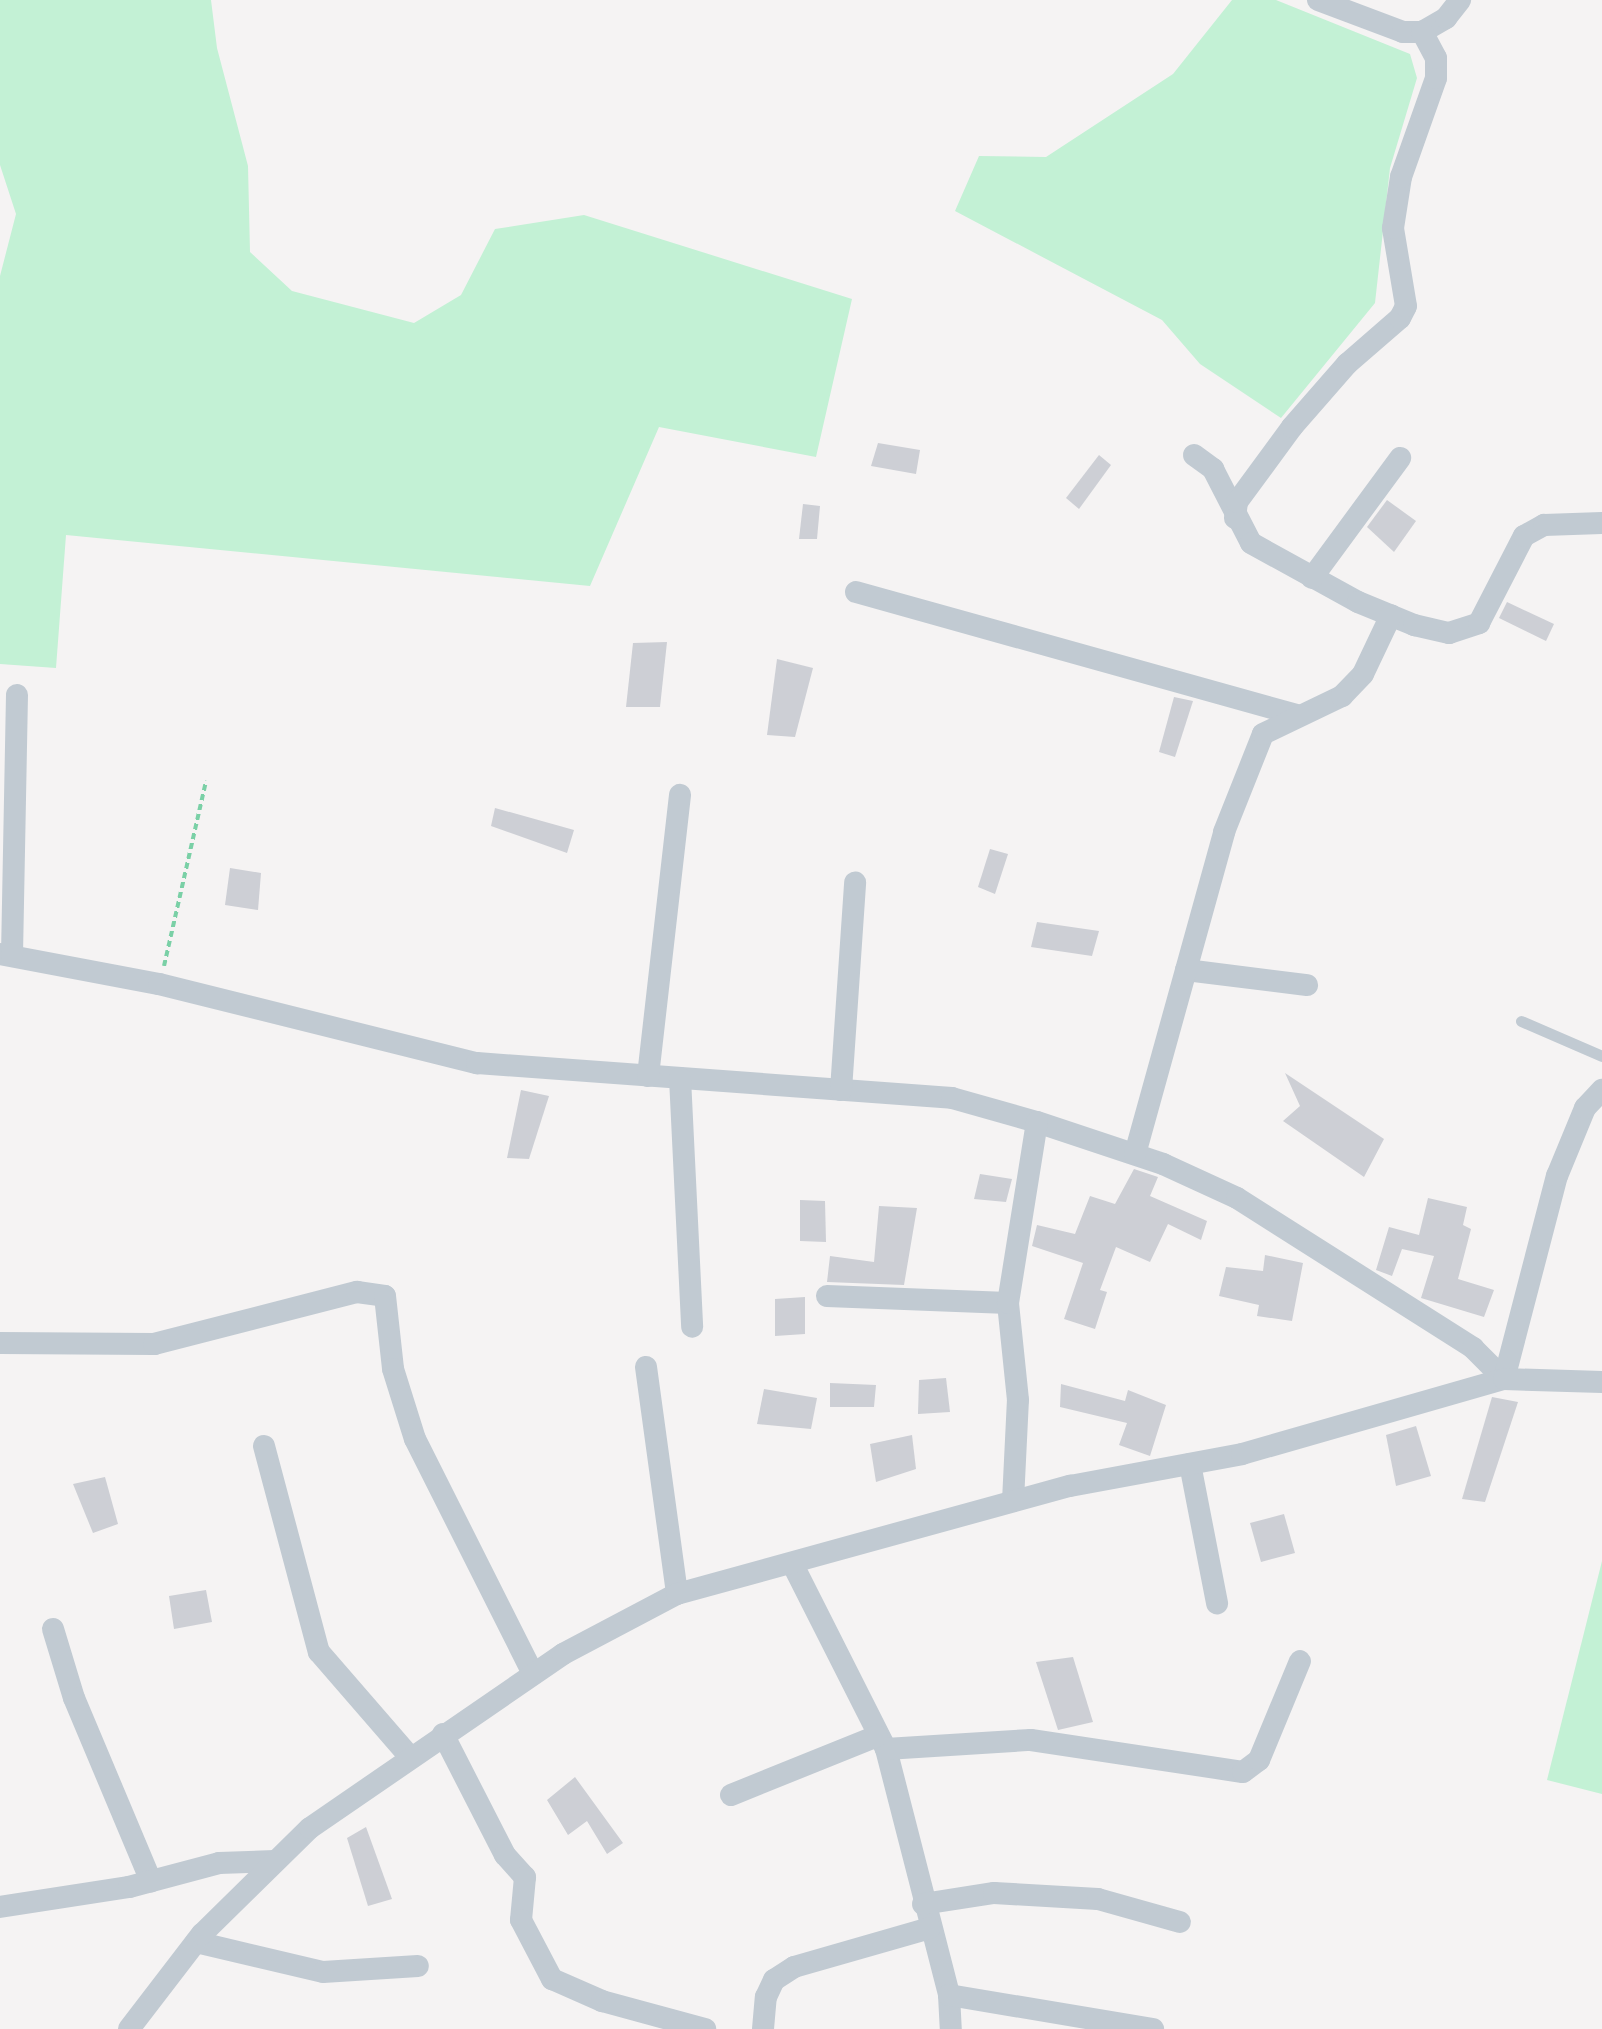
<!DOCTYPE html>
<style>
body{margin:0}
#map{position:relative;width:1602px;height:2029px;overflow:hidden;background:#f5f3f3;font-family:Manrope,sans-serif}
div>[style]{position:absolute}
[style*='--x']{left:calc(var(--x)*1px);top:calc(var(--y)*1px);width:calc(var(--w)*1px);rotate:calc(var(--a)*1deg)}
.green>*{inset:0;background:#c3f1d5}
.building>*{inset:0;background:#cdcfd5}
.path>*{height:4px;margin-top:-2px;transform-origin:0;background:repeating-linear-gradient(90deg,#7ad0a6 0 6px,transparent 0 10px)}
.lane>*{height:11px;margin:-5.5px;padding:0 5.5px;transform-origin:5.5px;border-radius:5.5px;background:#c1cad2}
.street>*{height:22px;margin:-11px;padding:0 11px;transform-origin:11px;border-radius:11px;background:#c1cad2}
span{translate:-50% -50%;white-space:nowrap;text-align:center;line-height:1.15;-webkit-text-stroke:6px #fff;paint-order:stroke}
</style>
<div id="map">
<div class="green">
<i style="clip-path:polygon(0 0,211px 0,217px 48px,248px 166px,250px 252px,292px 291px,414px 323px,461px 295px,495px 229px,584px 215px,852px 299px,816px 457px,659px 427px,590px 586px,66px 535px,56px 668px,0 664px,0 276px,16px 214px,0 165px)"></i>
<i style="clip-path:polygon(1232px 0,1276px 0,1410px 54px,1417px 78px,1390px 168px,1375px 303px,1281px 418px,1200px 364px,1162px 320px,955px 211px,979px 156px,1046px 157px,1173px 74px)"></i>
<i style="clip-path:polygon(1602px 1561px,1602px 1794px,1547px 1780px)"></i>
</div>
<div class="building">
<i style="clip-path:polygon(878px 443px,920px 450px,916px 474px,871px 466px)"></i>
<i style="clip-path:polygon(1099px 455px,1111px 465px,1079px 509px,1066px 498px)"></i>
<i style="clip-path:polygon(1387px 500px,1416px 521px,1394px 552px,1367px 527px)"></i>
<i style="clip-path:polygon(803px 504px,820px 506px,817px 539px,799px 539px)"></i>
<i style="clip-path:polygon(1507px 602px,1554px 624px,1546px 641px,1499px 618px)"></i>
<i style="clip-path:polygon(667px 642px,660px 707px,626px 707px,633px 643px)"></i>
<i style="clip-path:polygon(777px 659px,813px 668px,795px 737px,767px 735px)"></i>
<i style="clip-path:polygon(1174px 697px,1193px 701px,1175px 757px,1159px 752px)"></i>
<i style="clip-path:polygon(495px 808px,574px 830px,567px 853px,491px 826px)"></i>
<i style="clip-path:polygon(990px 849px,1008px 854px,995px 894px,978px 887px)"></i>
<i style="clip-path:polygon(230px 868px,261px 873px,258px 910px,225px 905px)"></i>
<i style="clip-path:polygon(1037px 922px,1099px 931px,1092px 956px,1031px 947px)"></i>
<i style="clip-path:polygon(1285px 1073px,1384px 1139px,1364px 1177px,1283px 1121px,1300px 1106px)"></i>
<i style="clip-path:polygon(521px 1090px,549px 1096px,529px 1159px,507px 1158px)"></i>
<i style="clip-path:polygon(1134px 1169px,1158px 1177px,1150px 1196px,1207px 1221px,1201px 1240px,1168px 1224px,1150px 1262px,1116px 1247px,1100px 1290px,1107px 1292px,1095px 1329px,1064px 1319px,1083px 1263px,1032px 1246px,1037px 1225px,1075px 1234px,1090px 1196px,1115px 1204px)"></i>
<i style="clip-path:polygon(980px 1174px,1012px 1179px,1006px 1202px,974px 1199px)"></i>
<i style="clip-path:polygon(1428px 1198px,1467px 1207px,1463px 1225px,1471px 1229px,1458px 1279px,1494px 1290px,1484px 1317px,1421px 1298px,1434px 1256px,1402px 1249px,1392px 1276px,1376px 1270px,1389px 1227px,1419px 1235px)"></i>
<i style="clip-path:polygon(800px 1200px,825px 1201px,826px 1242px,800px 1241px)"></i>
<i style="clip-path:polygon(879px 1206px,917px 1208px,904px 1285px,827px 1282px,830px 1256px,874px 1262px)"></i>
<i style="clip-path:polygon(1265px 1255px,1303px 1263px,1292px 1321px,1257px 1316px,1259px 1305px,1219px 1296px,1226px 1267px,1263px 1271px)"></i>
<i style="clip-path:polygon(805px 1297px,805px 1334px,775px 1336px,775px 1299px)"></i>
<i style="clip-path:polygon(946px 1378px,950px 1412px,918px 1414px,919px 1380px)"></i>
<i style="clip-path:polygon(830px 1383px,876px 1385px,874px 1407px,830px 1407px)"></i>
<i style="clip-path:polygon(1061px 1384px,1125px 1401px,1128px 1390px,1166px 1405px,1150px 1456px,1119px 1445px,1127px 1423px,1060px 1407px)"></i>
<i style="clip-path:polygon(764px 1389px,817px 1398px,811px 1429px,757px 1424px)"></i>
<i style="clip-path:polygon(1492px 1397px,1518px 1402px,1485px 1502px,1462px 1499px)"></i>
<i style="clip-path:polygon(1416px 1426px,1431px 1476px,1396px 1486px,1386px 1435px)"></i>
<i style="clip-path:polygon(912px 1435px,916px 1469px,876px 1482px,870px 1444px)"></i>
<i style="clip-path:polygon(105px 1477px,118px 1524px,93px 1533px,73px 1484px)"></i>
<i style="clip-path:polygon(1284px 1514px,1295px 1553px,1261px 1562px,1250px 1523px)"></i>
<i style="clip-path:polygon(206px 1590px,212px 1622px,174px 1629px,169px 1596px)"></i>
<i style="clip-path:polygon(1073px 1657px,1093px 1722px,1058px 1730px,1036px 1662px)"></i>
<i style="clip-path:polygon(575px 1777px,623px 1843px,607px 1854px,587px 1821px,568px 1835px,547px 1800px)"></i>
<i style="clip-path:polygon(366px 1827px,392px 1899px,368px 1906px,347px 1838px)"></i>
</div>
<div class="path">
<i style="--x:164;--y:966;--w:190;--a:-77.2"></i>
</div>
<div class="lane">
<i style="--x:1521;--y:1021;--w:88;--a:23.4"></i>
</div>
<div class="street">
<i style="--x:1318;--y:0;--w:91;--a:20.6"></i>
<i style="--x:1403;--y:32;--w:19;--a:0"></i>
<i style="--x:1422;--y:32;--w:28;--a:-30"></i>
<i style="--x:1446;--y:18;--w:23;--a:-52"></i>
<i style="--x:1194;--y:455;--w:24;--a:36"></i>
<i style="--x:1213;--y:469;--w:83;--a:62.8"></i>
<i style="--x:1251;--y:543;--w:122;--a:28.9"></i>
<i style="--x:1358;--y:602;--w:61;--a:22.3"></i>
<i style="--x:1414;--y:625;--w:36;--a:13"></i>
<i style="--x:1449;--y:633;--w:32;--a:-18"></i>
<i style="--x:1479;--y:623;--w:98;--a:-62.7"></i>
<i style="--x:1524;--y:536;--w:23;--a:-29"></i>
<i style="--x:1544;--y:525;--w:58;--a:-2"></i>
<i style="--x:1235;--y:518;--w:16;--a:-83"></i>
<i style="--x:1237;--y:502;--w:93;--a:-53.7"></i>
<i style="--x:1292;--y:427;--w:84;--a:-48.9"></i>
<i style="--x:1347;--y:364;--w:70;--a:-41"></i>
<i style="--x:1400;--y:318;--w:13;--a:-63"></i>
<i style="--x:1406;--y:306;--w:79;--a:-99.5"></i>
<i style="--x:1393;--y:228;--w:52;--a:-81.1"></i>
<i style="--x:1401;--y:177;--w:105;--a:-70.5"></i>
<i style="--x:1436;--y:78;--w:20;--a:-90"></i>
<i style="--x:1436;--y:58;--w:30;--a:-118"></i>
<i style="--x:1312;--y:578;--w:149;--a:-53.7"></i>
<i style="--x:856;--y:592;--w:458;--a:15.6"></i>
<i style="--x:0;--y:954;--w:162;--a:10.7"></i>
<i style="--x:159;--y:984;--w:328;--a:14"></i>
<i style="--x:477;--y:1063;--w:476;--a:4.2"></i>
<i style="--x:952;--y:1098;--w:88;--a:15.8"></i>
<i style="--x:1037;--y:1122;--w:133;--a:18.4"></i>
<i style="--x:1163;--y:1164;--w:81;--a:24.7"></i>
<i style="--x:1237;--y:1198;--w:280;--a:32.4"></i>
<i style="--x:1473;--y:1348;--w:44;--a:45"></i>
<i style="--x:12;--y:955;--w:260;--a:-88.9"></i>
<i style="--x:1186;--y:970;--w:122;--a:7.1"></i>
<i style="--x:648;--y:1076;--w:283;--a:-83.5"></i>
<i style="--x:680;--y:1078;--w:249;--a:87.2"></i>
<i style="--x:841;--y:1090;--w:208;--a:-86.1"></i>
<i style="--x:1135;--y:1154;--w:334;--a:-74.5"></i>
<i style="--x:1224;--y:832;--w:105;--a:-68.3"></i>
<i style="--x:1263;--y:734;--w:88;--a:-25.7"></i>
<i style="--x:1342;--y:696;--w:30;--a:-46"></i>
<i style="--x:1363;--y:674;--w:65;--a:-64.6"></i>
<i style="--x:827;--y:1296;--w:181;--a:2.2"></i>
<i style="--x:0;--y:1343;--w:154;--a:0.4"></i>
<i style="--x:154;--y:1344;--w:210;--a:-14.4"></i>
<i style="--x:357;--y:1292;--w:28;--a:8"></i>
<i style="--x:385;--y:1296;--w:73;--a:83.7"></i>
<i style="--x:393;--y:1369;--w:73;--a:72.6"></i>
<i style="--x:415;--y:1439;--w:263;--a:63.3"></i>
<i style="--x:646;--y:1367;--w:229;--a:82.2"></i>
<i style="--x:1504;--y:1379;--w:210;--a:-75.4"></i>
<i style="--x:1557;--y:1176;--w:74;--a:-67.6"></i>
<i style="--x:1585;--y:1108;--w:25;--a:-47"></i>
<i style="--x:264;--y:1446;--w:213;--a:75.1"></i>
<i style="--x:319;--y:1652;--w:139;--a:49.1"></i>
<i style="--x:1190;--y:1464;--w:142;--a:79"></i>
<i style="--x:1013;--y:1501;--w:101;--a:-87.2"></i>
<i style="--x:1018;--y:1400;--w:98;--a:-95.9"></i>
<i style="--x:1008;--y:1303;--w:183;--a:-80.9"></i>
<i style="--x:792;--y:1563;--w:208;--a:63.2"></i>
<i style="--x:886;--y:1749;--w:254;--a:75.6"></i>
<i style="--x:949;--y:1995;--w:34;--a:87"></i>
<i style="--x:53;--y:1629;--w:72;--a:73.1"></i>
<i style="--x:74;--y:1698;--w:199;--a:67.2"></i>
<i style="--x:443;--y:1734;--w:136;--a:62.9"></i>
<i style="--x:505;--y:1855;--w:30;--a:48"></i>
<i style="--x:525;--y:1877;--w:43;--a:95.3"></i>
<i style="--x:521;--y:1920;--w:67;--a:62.3"></i>
<i style="--x:552;--y:1979;--w:55;--a:23.7"></i>
<i style="--x:602;--y:2001;--w:107;--a:15.2"></i>
<i style="--x:886;--y:1749;--w:145;--a:-3.6"></i>
<i style="--x:1031;--y:1740;--w:214;--a:8.6"></i>
<i style="--x:1243;--y:1772;--w:20;--a:-37"></i>
<i style="--x:1259;--y:1760;--w:107;--a:-67.5"></i>
<i style="--x:731;--y:1795;--w:157;--a:-22"></i>
<i style="--x:923;--y:1904;--w:72;--a:-8.8"></i>
<i style="--x:994;--y:1893;--w:104;--a:3.3"></i>
<i style="--x:1098;--y:1899;--w:85;--a:15.7"></i>
<i style="--x:0;--y:1907;--w:131;--a:-8.8"></i>
<i style="--x:129;--y:1887;--w:93;--a:-14.9"></i>
<i style="--x:219;--y:1863;--w:56;--a:-2"></i>
<i style="--x:196;--y:1942;--w:130;--a:13.3"></i>
<i style="--x:323;--y:1972;--w:95;--a:-3.6"></i>
<i style="--x:949;--y:1995;--w:207;--a:9.5"></i>
<i style="--x:129;--y:2029;--w:120;--a:-52.5"></i>
<i style="--x:202;--y:1934;--w:151;--a:-44.5"></i>
<i style="--x:310;--y:1828;--w:307;--a:-34.5"></i>
<i style="--x:563;--y:1654;--w:129;--a:-27.8"></i>
<i style="--x:677;--y:1594;--w:408;--a:-15.4"></i>
<i style="--x:1070;--y:1486;--w:175;--a:-10.5"></i>
<i style="--x:1242;--y:1454;--w:273;--a:-16"></i>
<i style="--x:1504;--y:1379;--w:98;--a:1.8"></i>
<i style="--x:763;--y:2029;--w:32;--a:-85"></i>
<i style="--x:766;--y:1997;--w:19;--a:-65"></i>
<i style="--x:774;--y:1980;--w:24;--a:-33"></i>
<i style="--x:794;--y:1967;--w:141;--a:-16"></i>
</div>
</div>
